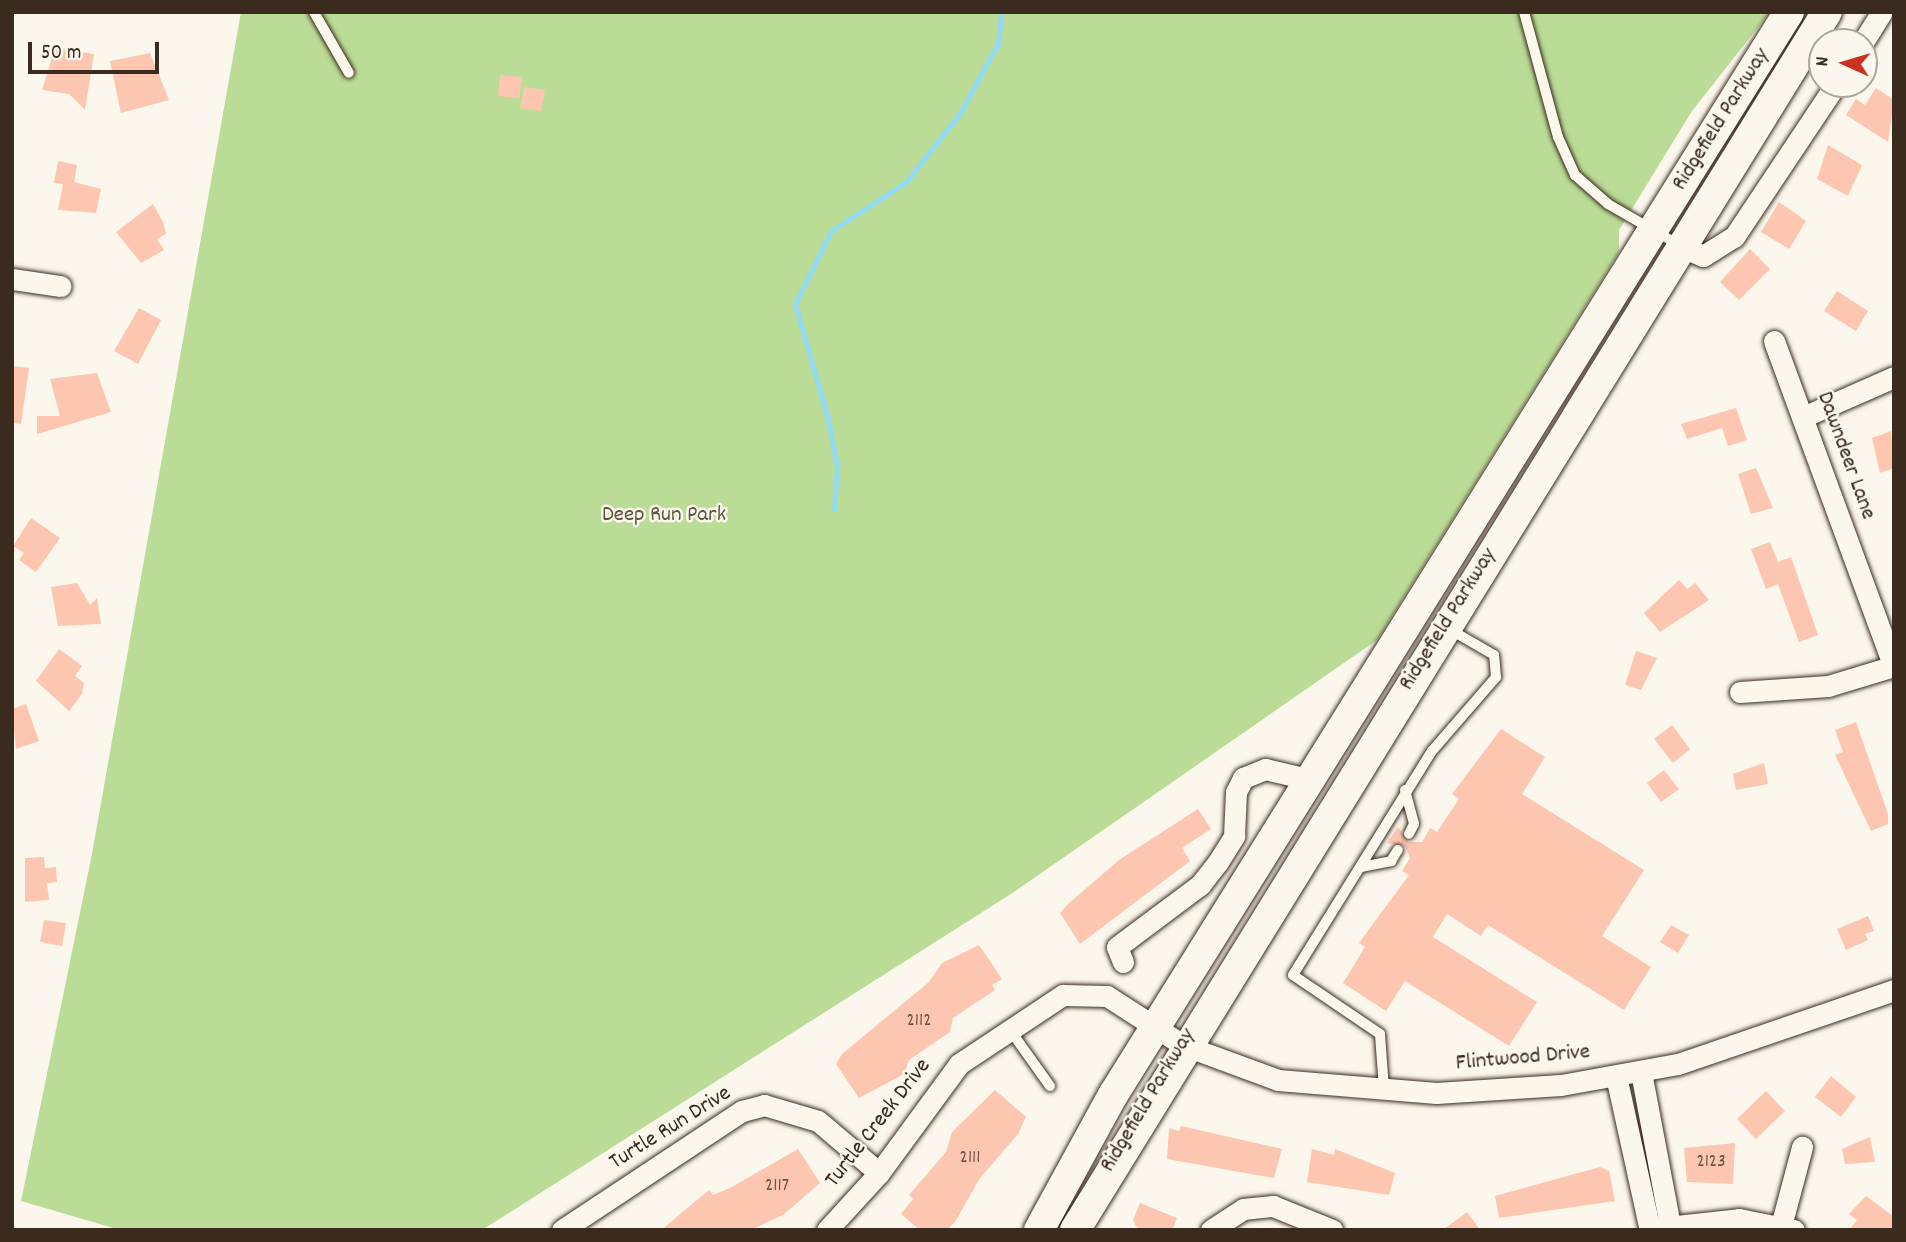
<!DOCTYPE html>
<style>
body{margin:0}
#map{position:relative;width:1906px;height:1242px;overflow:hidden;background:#fbf7ec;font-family:Dekko,sans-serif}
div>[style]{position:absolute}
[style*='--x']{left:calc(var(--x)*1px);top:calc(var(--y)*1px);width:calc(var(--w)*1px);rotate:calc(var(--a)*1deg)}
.green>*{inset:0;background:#badc96}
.stream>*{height:5px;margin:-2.5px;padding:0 2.5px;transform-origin:2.5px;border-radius:2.5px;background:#93daf5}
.building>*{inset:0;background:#fdc6b0}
.roads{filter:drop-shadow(0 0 2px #3b2a1e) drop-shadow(0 0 2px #3b2a1e)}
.service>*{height:10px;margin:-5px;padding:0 5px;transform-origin:5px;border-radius:5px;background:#fbf7ec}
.minor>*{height:21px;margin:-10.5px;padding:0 10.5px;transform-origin:10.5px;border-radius:10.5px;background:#fbf7ec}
.secondary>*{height:30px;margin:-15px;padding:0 15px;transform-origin:15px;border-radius:15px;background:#fbf7ec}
span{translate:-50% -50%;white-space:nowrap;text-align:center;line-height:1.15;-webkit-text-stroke:5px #fbf7ec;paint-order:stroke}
.number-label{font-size:19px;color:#6c5142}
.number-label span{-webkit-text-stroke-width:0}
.street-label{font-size:23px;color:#3b2a1e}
.park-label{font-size:23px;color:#5b563c}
.frame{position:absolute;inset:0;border:14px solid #3b2a1e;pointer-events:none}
.north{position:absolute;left:1808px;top:28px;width:70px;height:70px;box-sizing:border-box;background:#fbf7ec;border:2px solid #aea59a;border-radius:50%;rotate:274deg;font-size:19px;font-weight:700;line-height:28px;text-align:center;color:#3b2a1e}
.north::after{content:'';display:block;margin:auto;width:24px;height:32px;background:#c8321e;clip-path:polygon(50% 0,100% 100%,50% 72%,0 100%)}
.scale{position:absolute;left:28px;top:42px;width:131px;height:32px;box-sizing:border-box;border:4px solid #3b2a1e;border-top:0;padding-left:9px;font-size:21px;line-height:24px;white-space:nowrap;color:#3b2a1e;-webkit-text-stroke:5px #fbf7ec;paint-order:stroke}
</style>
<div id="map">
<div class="green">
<i style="clip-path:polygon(241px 12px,1770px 12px,1692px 111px,1619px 230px,1619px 252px,1377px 640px,1014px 892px,482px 1230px,120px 1230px,21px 1201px,92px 854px)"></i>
</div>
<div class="stream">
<i style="--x:834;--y:509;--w:42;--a:-85.9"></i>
<i style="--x:837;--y:467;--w:49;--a:-100.6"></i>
<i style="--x:828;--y:419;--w:120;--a:-106"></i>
<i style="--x:795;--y:304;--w:81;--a:-63.7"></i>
<i style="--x:831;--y:231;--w:90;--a:-33.2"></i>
<i style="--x:906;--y:182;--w:88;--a:-52"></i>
<i style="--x:960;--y:113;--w:80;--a:-61.5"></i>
<i style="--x:998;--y:43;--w:31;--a:-84"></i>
</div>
<div class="building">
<i style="clip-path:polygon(55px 48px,94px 54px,85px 110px,69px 94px,42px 90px)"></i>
<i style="clip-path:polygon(150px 53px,169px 100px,121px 113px,110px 61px)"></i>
<i style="clip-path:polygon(500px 75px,522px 77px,519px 98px,498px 96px)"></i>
<i style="clip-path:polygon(524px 87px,545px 90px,541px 111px,520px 108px)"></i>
<i style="clip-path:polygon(1876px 88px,1894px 100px,1888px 142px,1846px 115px,1856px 99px,1865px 105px)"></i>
<i style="clip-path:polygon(1828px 145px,1862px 165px,1848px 196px,1817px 179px)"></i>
<i style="clip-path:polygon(58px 161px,77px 165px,74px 182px,101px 189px,96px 213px,58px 210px,63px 184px,54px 183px)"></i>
<i style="clip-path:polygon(1779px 202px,1806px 221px,1789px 249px,1761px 232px)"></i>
<i style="clip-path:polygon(153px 204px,163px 222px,166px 234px,157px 239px,164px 250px,141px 263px,116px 232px)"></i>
<i style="clip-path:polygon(1750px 249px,1770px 269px,1739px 300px,1720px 282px)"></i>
<i style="clip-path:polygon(1837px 291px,1868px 311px,1856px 331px,1824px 311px)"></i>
<i style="clip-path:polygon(139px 308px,161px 320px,138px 364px,114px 351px)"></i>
<i style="clip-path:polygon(12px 366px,29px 368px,21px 424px,12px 423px)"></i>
<i style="clip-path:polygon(97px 373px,111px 412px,37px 434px,37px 416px,60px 416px,50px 379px)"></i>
<i style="clip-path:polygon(1736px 408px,1747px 440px,1728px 446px,1722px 428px,1687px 439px,1681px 424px)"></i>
<i style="clip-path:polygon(1891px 431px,1894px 468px,1880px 473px,1872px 438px)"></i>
<i style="clip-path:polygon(1756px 468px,1773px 508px,1751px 514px,1738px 474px)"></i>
<i style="clip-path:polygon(31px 518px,60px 538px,36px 572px,19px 560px,24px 553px,13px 546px)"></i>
<i style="clip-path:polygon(1770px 542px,1778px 562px,1791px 557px,1818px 635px,1799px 642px,1778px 584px,1766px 589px,1751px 549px)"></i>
<i style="clip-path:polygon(1679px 580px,1687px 589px,1695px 583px,1709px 600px,1660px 632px,1644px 613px)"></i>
<i style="clip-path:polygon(77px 583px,90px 605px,97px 598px,101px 624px,58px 626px,51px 587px)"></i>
<i style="clip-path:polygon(59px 649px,82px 666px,75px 676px,84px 683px,82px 694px,69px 711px,36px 681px)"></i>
<i style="clip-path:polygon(1636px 651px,1657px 658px,1641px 690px,1625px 685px)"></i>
<i style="clip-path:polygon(26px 704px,39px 741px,16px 749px,12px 709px)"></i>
<i style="clip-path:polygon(1856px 722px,1888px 814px,1888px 824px,1871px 831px,1835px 755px,1843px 752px,1835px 730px)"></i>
<i style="clip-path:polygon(1672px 725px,1690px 749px,1673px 763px,1654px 739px)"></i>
<i style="clip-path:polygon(1501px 729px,1545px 757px,1522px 794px,1644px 870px,1602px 936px,1651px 967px,1624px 1010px,1488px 925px,1481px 936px,1447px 914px,1433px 937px,1537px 1002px,1509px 1046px,1405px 981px,1386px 1011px,1343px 983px,1365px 947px,1359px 943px,1409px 875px,1402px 871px,1410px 858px,1405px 846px,1387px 843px,1398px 827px,1409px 842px,1422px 842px,1430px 828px,1437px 832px,1459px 799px,1452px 794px)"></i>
<i style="clip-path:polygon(1764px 763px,1768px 784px,1736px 790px,1733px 774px)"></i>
<i style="clip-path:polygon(1664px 770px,1679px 789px,1661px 802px,1647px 783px)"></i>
<i style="clip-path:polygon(1198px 809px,1211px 829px,1182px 848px,1190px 861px,1080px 944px,1060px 913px,1068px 904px,1119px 860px)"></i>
<i style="clip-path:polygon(44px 857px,45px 868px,56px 867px,57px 882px,47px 883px,49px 900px,25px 902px,25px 858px)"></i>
<i style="clip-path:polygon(1868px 916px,1874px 931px,1865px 934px,1868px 940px,1846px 950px,1837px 929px)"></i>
<i style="clip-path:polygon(44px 920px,66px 923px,62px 946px,40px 942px)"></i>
<i style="clip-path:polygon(1671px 925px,1689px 935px,1678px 953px,1660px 942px)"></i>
<i style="clip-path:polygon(979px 945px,1002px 979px,992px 985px,995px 990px,953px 1018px,950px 1032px,909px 1060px,904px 1074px,859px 1098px,836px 1064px,842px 1054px,929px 982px,942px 963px)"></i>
<i style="clip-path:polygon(1831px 1076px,1856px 1097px,1841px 1117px,1815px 1097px)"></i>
<i style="clip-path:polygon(995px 1090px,1026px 1117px,1018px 1134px,980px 1178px,955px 1222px,947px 1230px,920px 1230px,901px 1214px,913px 1199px,909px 1195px,946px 1152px,952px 1132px)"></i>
<i style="clip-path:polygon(1766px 1091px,1785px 1111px,1756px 1139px,1737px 1119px)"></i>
<i style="clip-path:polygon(1181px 1126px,1282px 1149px,1274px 1178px,1167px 1159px,1169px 1128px,1179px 1131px)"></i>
<i style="clip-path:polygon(1870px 1137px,1875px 1162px,1845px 1164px,1842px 1149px)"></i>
<i style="clip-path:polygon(1735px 1143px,1733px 1184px,1687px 1182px,1684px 1148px)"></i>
<i style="clip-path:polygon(798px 1149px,820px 1183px,783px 1215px,750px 1230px,661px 1230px,709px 1190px,713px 1195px,730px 1188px)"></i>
<i style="clip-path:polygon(1312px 1149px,1334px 1155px,1335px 1149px,1395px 1173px,1389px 1195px,1307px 1182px)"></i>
<i style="clip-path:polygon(1600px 1167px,1609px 1171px,1615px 1201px,1499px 1218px,1495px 1196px)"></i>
<i style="clip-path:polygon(1866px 1196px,1894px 1217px,1894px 1230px,1849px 1230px,1857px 1220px,1849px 1214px)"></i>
<i style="clip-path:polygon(1140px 1203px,1177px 1218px,1172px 1230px,1138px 1230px,1133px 1220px)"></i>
<i style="clip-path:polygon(1467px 1212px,1480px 1230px,1443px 1230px)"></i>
</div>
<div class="roads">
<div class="service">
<i style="--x:314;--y:12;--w:70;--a:60.2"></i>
<i style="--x:1524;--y:12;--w:130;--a:74.8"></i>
<i style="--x:1558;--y:137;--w:42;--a:65.9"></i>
<i style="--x:1575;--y:175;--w:44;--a:41.3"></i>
<i style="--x:1608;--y:204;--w:82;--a:30"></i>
<i style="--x:1405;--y:790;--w:35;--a:75"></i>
<i style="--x:1414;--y:824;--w:11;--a:117"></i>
<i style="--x:1361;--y:867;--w:31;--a:-11"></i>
<i style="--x:1391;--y:861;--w:13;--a:-58"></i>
<i style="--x:1010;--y:1030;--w:69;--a:54.5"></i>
<i style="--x:1384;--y:1089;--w:55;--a:-94.2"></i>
<i style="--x:1380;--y:1034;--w:105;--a:-145.9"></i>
<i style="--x:1293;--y:975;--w:264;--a:-58.2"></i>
<i style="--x:1432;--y:751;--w:98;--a:-49.1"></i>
<i style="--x:1496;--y:677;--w:22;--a:-95"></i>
<i style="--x:1494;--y:655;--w:52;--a:-150"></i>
</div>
<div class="minor">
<i style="--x:1863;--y:42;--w:36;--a:-58"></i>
<i style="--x:1682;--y:247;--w:23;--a:23"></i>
<i style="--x:1703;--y:256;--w:36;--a:-32"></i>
<i style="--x:1734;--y:237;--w:184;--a:-56.3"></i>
<i style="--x:12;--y:279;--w:49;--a:8.3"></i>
<i style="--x:1774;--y:341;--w:348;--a:69.8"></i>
<i style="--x:1803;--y:417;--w:99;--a:-23.7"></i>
<i style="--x:1740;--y:692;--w:88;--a:-3.9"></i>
<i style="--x:1828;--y:686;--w:69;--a:-16.9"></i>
<i style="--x:1123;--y:962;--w:16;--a:-112"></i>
<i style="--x:1117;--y:947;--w:104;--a:-36.8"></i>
<i style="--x:1200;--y:885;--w:29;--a:-52"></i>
<i style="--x:1218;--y:862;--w:31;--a:-58"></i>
<i style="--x:1234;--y:836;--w:44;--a:-87.4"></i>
<i style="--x:1236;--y:792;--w:16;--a:-63"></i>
<i style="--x:1243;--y:778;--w:24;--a:-22"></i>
<i style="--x:1265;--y:769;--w:48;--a:13.2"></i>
<i style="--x:1641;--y:1072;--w:156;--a:79.3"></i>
<i style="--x:1616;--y:1076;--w:158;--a:77.6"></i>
<i style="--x:1781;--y:1226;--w:82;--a:-75.1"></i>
<i style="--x:1658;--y:1228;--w:81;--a:-6.3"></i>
<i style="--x:1739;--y:1219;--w:56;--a:11.3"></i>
<i style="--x:562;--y:1230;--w:216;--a:-33.5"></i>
<i style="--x:742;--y:1111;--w:23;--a:-15"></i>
<i style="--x:764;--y:1105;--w:56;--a:16.5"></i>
<i style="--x:818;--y:1121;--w:80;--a:40.4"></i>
<i style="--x:827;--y:1230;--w:77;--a:-47.6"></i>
<i style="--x:879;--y:1173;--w:135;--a:-53.7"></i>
<i style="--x:959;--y:1064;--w:125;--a:-33.6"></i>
<i style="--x:1063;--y:995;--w:44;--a:1.3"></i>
<i style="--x:1107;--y:996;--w:90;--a:32.8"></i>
<i style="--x:1183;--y:1045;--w:101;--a:20.2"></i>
<i style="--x:1278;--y:1080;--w:159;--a:4.7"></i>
<i style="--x:1436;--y:1093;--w:125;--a:-3.7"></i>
<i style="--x:1561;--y:1085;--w:119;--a:-10.2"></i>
<i style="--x:1678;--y:1064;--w:228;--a:-18.9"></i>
<i style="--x:1211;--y:1230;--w:38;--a:-33"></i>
<i style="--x:1243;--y:1209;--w:30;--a:-6"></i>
<i style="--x:1273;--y:1206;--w:64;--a:22.1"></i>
</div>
<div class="secondary">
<i style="--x:1039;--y:1230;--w:154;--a:-61.3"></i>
<i style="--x:1113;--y:1095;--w:1277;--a:-58.03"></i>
<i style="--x:1075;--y:1230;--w:1431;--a:-58.31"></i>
</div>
</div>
<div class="number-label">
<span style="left:919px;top:1022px">2112</span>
<span style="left:970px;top:1159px">2111</span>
<span style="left:1711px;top:1163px">2123</span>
<span style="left:777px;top:1187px">2117</span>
</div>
<div class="street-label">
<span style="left:1722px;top:120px;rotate:-58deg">Ridgefield Parkway</span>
<span style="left:1845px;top:456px;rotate:70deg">Dawndeer Lane</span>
<span style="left:1449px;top:620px;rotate:-58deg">Ridgefield Parkway</span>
<span style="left:1523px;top:1059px;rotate:-5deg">Flintwood Drive</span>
<span style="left:1149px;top:1101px;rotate:-59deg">Ridgefield Parkway</span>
<span style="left:879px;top:1124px;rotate:-52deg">Turtle Creek Drive</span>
<span style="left:671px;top:1129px;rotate:-32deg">Turtle Run Drive</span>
</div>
<div class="park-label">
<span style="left:664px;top:516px">Deep Run Park</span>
</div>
<div class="frame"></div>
<div class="north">N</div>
<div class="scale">50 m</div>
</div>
